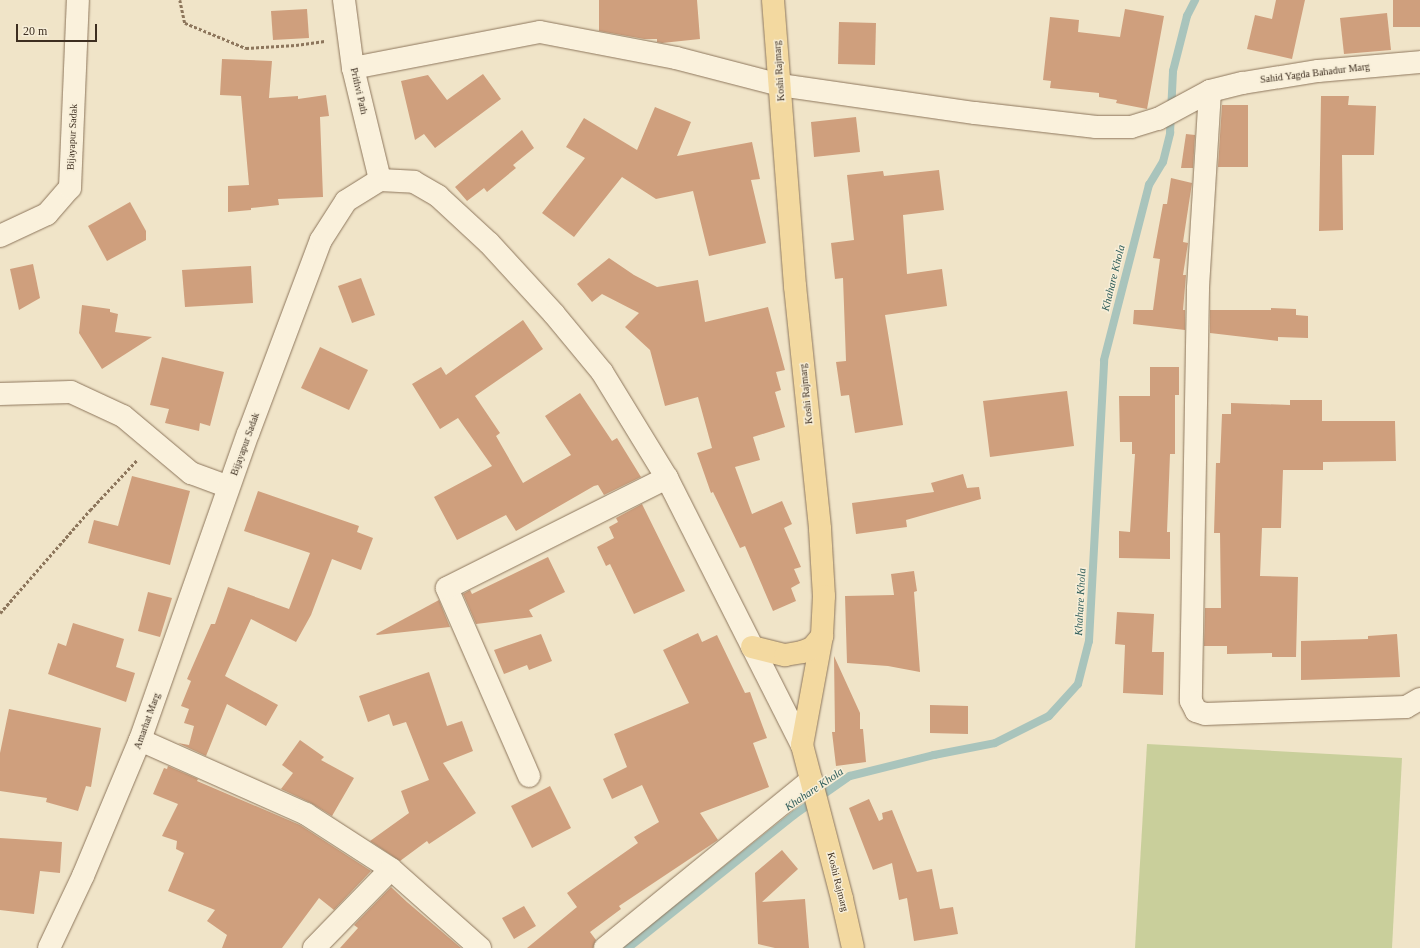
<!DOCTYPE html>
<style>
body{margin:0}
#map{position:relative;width:1420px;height:948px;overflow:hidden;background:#f0e4c8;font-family:Georgia,serif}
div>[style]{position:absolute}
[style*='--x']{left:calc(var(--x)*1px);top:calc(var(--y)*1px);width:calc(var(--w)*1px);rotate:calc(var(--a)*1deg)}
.green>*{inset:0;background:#c9cf9b}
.stream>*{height:8px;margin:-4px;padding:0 4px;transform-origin:4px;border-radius:4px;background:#a9c4bc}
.building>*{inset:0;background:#cf9f7d}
.path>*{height:2.5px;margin-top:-1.25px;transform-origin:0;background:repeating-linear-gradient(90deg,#8d765c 0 3px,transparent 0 5px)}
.roads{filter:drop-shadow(0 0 1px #8d765c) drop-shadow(0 0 1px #8d765c)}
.minor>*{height:22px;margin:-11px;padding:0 11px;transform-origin:11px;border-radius:11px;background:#faf1dc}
.major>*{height:22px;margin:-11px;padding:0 11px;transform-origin:11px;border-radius:11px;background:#f3d9a0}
span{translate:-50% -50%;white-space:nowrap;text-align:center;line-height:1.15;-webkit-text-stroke:3px #f7eed8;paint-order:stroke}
.street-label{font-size:10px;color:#3d2e20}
.water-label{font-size:11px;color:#2f5d5a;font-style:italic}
.scale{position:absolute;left:16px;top:24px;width:81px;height:18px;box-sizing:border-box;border:2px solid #3d2e20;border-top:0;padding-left:5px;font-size:12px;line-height:14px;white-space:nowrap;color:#3d2e20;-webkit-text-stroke:3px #f7eed8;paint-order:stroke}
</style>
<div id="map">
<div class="green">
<i style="clip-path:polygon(1147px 744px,1402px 758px,1392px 948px,1135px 948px)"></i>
</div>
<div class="stream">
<i style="--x:628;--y:948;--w:213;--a:-38.7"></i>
<i style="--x:794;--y:815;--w:68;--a:-34.9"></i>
<i style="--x:850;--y:776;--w:87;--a:-14"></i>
<i style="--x:934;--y:755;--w:62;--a:-11.1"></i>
<i style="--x:995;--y:743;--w:60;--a:-26.6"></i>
<i style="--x:1049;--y:716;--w:43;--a:-47.8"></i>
<i style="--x:1078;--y:684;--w:44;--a:-75.7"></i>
<i style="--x:1089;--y:641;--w:281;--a:-86.9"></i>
<i style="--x:1104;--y:360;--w:181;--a:-75.6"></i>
<i style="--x:1149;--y:185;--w:27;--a:-59"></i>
<i style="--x:1163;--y:162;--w:30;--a:-76"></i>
<i style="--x:1170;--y:133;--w:62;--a:-87.2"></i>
<i style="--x:1173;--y:71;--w:57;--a:-75.7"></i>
<i style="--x:1187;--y:16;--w:18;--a:-63"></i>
</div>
<div class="building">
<i style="clip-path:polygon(599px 0,697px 0,700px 39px,662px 43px,657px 42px,657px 39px,644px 39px,599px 31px)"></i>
<i style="clip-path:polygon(1276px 0,1305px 0,1292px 59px,1247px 49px,1255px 15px,1272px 19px)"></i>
<i style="clip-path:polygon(1393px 0,1420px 0,1420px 27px,1393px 27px)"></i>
<i style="clip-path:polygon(307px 9px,309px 38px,273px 40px,271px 11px)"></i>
<i style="clip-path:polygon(1125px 9px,1164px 16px,1147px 109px,1116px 103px,1117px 100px,1099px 97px,1099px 93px,1050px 88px,1051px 81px,1043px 80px,1050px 17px,1079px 20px,1078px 32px,1120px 37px)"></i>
<i style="clip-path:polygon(1387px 13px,1391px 50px,1344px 54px,1340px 18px)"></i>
<i style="clip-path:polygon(839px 22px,876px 23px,875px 65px,838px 64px)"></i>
<i style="clip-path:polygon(222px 59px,272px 61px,269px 98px,298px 96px,298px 99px,326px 95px,329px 116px,320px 117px,323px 197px,278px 199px,279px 205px,251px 208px,251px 210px,228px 212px,228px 186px,249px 185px,241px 96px,220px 95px)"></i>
<i style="clip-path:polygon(483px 74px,501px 99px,435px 148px,424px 134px,415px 140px,401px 81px,428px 75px,447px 100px)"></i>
<i style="clip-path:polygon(1321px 96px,1349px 96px,1348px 105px,1376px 106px,1374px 155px,1342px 155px,1343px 230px,1319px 231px)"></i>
<i style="clip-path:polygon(1222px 105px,1248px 105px,1248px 167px,1218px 167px)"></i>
<i style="clip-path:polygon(655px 107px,691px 122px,677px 156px,752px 142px,760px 179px,751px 180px,766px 243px,709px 256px,693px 191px,656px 199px,622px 177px,574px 237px,542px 213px,585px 158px,566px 147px,584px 118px,637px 150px)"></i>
<i style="clip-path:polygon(856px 117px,860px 152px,814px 157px,811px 122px)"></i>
<i style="clip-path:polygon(522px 130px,534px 148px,513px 165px,516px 168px,487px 192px,484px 188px,467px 201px,455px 187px)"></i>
<i style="clip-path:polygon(1186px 134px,1195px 135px,1193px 168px,1181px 168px)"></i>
<i style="clip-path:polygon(939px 170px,944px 210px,903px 215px,907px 274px,942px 269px,947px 306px,885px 315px,903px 425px,855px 433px,849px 395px,841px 396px,836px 362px,846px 361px,843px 278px,835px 279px,831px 243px,854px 240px,847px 175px,883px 171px,884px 176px)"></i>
<i style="clip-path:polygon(1171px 178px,1192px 183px,1183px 242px,1188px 243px,1183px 275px,1186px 275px,1183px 310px,1185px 310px,1185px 330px,1133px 324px,1134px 310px,1153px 310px,1160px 259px,1153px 258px,1163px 204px,1167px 204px)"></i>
<i style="clip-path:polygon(130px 202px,146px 231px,146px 240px,107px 261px,88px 226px)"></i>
<i style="clip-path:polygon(609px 258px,634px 275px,657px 287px,698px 280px,705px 322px,768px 307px,785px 370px,776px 372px,781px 390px,775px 392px,785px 427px,753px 437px,760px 460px,735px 467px,752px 514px,782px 501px,792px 524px,784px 528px,801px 567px,794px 569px,800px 583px,791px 588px,796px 601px,773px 611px,745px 546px,740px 548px,713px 492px,711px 493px,697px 453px,712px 448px,698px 397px,665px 406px,650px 350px,625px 327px,639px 313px,602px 294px,592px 302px,577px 284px)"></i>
<i style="clip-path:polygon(33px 264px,40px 298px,19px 310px,10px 269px)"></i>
<i style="clip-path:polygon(251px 266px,253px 303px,185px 307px,182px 270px)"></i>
<i style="clip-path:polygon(361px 278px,375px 315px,352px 323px,338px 286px)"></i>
<i style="clip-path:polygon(82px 305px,110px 309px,110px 312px,118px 314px,115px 332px,152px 337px,102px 369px,79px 333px)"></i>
<i style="clip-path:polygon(1271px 308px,1296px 309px,1296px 315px,1308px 316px,1308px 338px,1278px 337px,1278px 341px,1210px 333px,1210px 310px,1271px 310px)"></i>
<i style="clip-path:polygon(523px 320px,543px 349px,475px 396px,500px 433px,496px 436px,523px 483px,571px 455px,545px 416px,580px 393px,612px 441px,617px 438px,641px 477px,604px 495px,598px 485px,594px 486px,516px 531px,506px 515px,457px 540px,434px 497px,492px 466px,458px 418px,440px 429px,412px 384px,441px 367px,446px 375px)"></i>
<i style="clip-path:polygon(320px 347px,368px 370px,349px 410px,301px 388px)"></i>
<i style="clip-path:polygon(162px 357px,224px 372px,210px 426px,200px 423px,199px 431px,165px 423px,169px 409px,150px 405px)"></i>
<i style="clip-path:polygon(1150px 367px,1179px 367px,1179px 395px,1175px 395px,1175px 454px,1170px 454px,1167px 532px,1170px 532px,1170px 559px,1119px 558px,1119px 531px,1130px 532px,1135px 454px,1132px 454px,1132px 442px,1120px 442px,1119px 396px,1150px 396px)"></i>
<i style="clip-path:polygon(1067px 391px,1074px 446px,990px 457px,983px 401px)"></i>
<i style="clip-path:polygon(1290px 400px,1322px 400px,1322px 421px,1395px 421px,1396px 461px,1323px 462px,1323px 470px,1283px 470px,1281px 528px,1262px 528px,1260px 576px,1298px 577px,1296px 657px,1272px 657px,1272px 653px,1227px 654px,1227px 646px,1204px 646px,1205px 608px,1221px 608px,1220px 533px,1214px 533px,1216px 463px,1220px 463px,1222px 414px,1231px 414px,1231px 403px,1290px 405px)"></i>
<i style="clip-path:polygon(963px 474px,967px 488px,979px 487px,981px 499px,906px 520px,907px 527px,856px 534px,852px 503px,934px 492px,931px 483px)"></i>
<i style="clip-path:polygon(132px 476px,190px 491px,170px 565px,88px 543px,94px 520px,118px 526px)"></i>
<i style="clip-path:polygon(258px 491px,359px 526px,357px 532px,373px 538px,361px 570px,332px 559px,311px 615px,296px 642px,251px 619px,225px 676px,278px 705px,266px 726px,227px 704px,206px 756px,178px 743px,189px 745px,194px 726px,184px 723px,189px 709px,181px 706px,191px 681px,187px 679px,211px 624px,215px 624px,228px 587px,289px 609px,310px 553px,244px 531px)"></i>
<i style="clip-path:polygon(642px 504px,685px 591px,634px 614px,610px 564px,606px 566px,597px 547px,614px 538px,609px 527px,618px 522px,616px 518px)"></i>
<i style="clip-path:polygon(548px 557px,565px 592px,529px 610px,533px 617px,476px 624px,463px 594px,470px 590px,472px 594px)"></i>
<i style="clip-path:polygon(914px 571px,917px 591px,914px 592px,920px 672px,888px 666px,847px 663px,845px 596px,894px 595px,891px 574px)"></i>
<i style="clip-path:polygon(148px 592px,172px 598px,160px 637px,138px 631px)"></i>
<i style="clip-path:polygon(439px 600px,450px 627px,377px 635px,376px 634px)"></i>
<i style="clip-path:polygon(1117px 612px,1154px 614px,1152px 652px,1164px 652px,1163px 695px,1123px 693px,1125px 645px,1115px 644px)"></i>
<i style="clip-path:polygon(73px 623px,124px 639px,116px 667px,135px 673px,126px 702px,48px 674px,58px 643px,66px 646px)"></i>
<i style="clip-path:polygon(698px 633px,702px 642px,717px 635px,745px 693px,750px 692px,767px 738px,753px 743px,769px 787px,700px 813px,718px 840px,619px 906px,621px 909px,590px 932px,596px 940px,593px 948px,527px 948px,577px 907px,567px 893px,638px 843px,634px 837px,659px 822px,642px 785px,612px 799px,603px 779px,627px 767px,614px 734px,689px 703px,663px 650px)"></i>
<i style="clip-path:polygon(541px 634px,552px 661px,529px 670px,527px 665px,504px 674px,494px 650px)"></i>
<i style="clip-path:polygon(1397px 634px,1400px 677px,1301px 680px,1301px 641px,1368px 639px,1368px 636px)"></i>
<i style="clip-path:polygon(834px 656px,860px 713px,860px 729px,863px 729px,866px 762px,836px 766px,832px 732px,835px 732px)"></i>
<i style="clip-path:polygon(429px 672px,447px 726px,462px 721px,473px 751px,443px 763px,476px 813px,429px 844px,427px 841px,400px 861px,370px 841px,409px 813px,401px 791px,429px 780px,406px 722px,393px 726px,389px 714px,368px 722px,359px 696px)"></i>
<i style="clip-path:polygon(930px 705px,968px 706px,968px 734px,930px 733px)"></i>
<i style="clip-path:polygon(9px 709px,101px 728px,91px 787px,86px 786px,78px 811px,46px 802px,47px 798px,0 791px,0 753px)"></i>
<i style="clip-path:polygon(300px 740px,324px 757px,321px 760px,354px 778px,332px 816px,311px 803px,281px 789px,293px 773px,282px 765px)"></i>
<i style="clip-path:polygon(168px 766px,198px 779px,197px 781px,300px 825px,371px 871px,334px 910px,319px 898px,282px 948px,222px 948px,227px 935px,207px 921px,215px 910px,168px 891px,184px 853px,176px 849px,177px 841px,162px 836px,178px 804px,153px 794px,164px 768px,167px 769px)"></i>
<i style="clip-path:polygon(550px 786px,571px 828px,532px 848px,511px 806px)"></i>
<i style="clip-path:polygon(869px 799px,879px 821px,883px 819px,882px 813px,892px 810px,917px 872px,932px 869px,940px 909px,953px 907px,958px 934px,914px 941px,907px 898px,899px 900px,892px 863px,873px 870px,849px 808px)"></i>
<i style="clip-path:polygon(0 838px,62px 842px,60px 873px,40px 871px,34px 914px,0 910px)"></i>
<i style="clip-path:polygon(782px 850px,798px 869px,762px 902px,805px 899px,809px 948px,775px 948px,758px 944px,755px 873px)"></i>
<i style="clip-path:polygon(391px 887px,407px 902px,461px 948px,340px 948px,358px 928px,354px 925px)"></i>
<i style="clip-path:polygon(524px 906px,536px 926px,514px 939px,502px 918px)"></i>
</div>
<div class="path">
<i style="--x:180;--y:0;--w:24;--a:78"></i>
<i style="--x:185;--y:23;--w:66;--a:22.3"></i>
<i style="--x:246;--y:48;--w:50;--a:-3.4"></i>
<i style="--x:296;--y:45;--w:29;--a:-8"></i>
<i style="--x:0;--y:613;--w:137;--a:-48.9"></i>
<i style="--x:90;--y:510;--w:69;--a:-46.8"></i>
</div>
<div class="roads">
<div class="minor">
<i style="--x:344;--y:0;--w:69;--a:82.5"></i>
<i style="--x:353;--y:68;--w:115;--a:76.4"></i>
<i style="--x:353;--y:68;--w:190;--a:-10.9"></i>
<i style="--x:540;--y:32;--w:138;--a:10.8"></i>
<i style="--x:676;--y:58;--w:107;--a:14.6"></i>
<i style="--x:780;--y:85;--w:197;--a:8.2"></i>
<i style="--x:975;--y:113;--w:122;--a:6.6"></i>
<i style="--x:1096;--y:127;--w:35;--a:0"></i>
<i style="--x:1131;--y:127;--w:28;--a:-17"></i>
<i style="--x:1158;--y:119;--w:59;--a:-28.3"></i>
<i style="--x:1210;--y:91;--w:34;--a:-14"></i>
<i style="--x:1243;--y:83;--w:76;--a:-9.1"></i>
<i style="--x:1318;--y:71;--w:102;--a:-5"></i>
<i style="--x:1210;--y:91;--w:198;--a:93.5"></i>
<i style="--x:1198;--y:289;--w:412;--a:91"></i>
<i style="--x:1191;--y:701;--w:11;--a:63"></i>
<i style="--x:1196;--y:711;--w:9;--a:18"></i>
<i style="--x:1205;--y:714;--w:201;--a:-2"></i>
<i style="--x:1406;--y:707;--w:16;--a:-30"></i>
<i style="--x:380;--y:180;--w:34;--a:3"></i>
<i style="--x:414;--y:182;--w:28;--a:30"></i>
<i style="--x:438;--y:196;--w:69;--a:42.7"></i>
<i style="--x:489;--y:243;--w:96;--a:47.5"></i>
<i style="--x:554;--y:314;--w:75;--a:50.4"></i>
<i style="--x:602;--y:372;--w:124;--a:58.5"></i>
<i style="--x:667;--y:478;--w:299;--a:63.2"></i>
<i style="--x:0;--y:236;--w:52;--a:-25.1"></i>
<i style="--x:47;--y:214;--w:35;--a:-49"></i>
<i style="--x:70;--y:188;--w:188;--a:-87.6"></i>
<i style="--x:0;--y:394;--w:71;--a:-1.6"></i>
<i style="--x:71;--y:392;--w:57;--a:24.8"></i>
<i style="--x:123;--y:416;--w:89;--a:40"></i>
<i style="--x:191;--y:473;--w:40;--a:20.2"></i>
<i style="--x:140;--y:740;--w:182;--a:24"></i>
<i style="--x:306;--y:814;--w:101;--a:32.9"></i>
<i style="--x:391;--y:869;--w:119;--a:41.6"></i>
<i style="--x:529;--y:776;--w:205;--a:-113.6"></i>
<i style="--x:447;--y:588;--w:246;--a:-26.6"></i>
<i style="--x:49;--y:948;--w:80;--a:-64.7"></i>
<i style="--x:83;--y:876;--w:147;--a:-67.3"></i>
<i style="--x:140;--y:740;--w:324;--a:-70.6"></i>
<i style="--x:248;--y:434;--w:207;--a:-69.4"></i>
<i style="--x:321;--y:240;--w:46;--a:-57.3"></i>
<i style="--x:346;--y:201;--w:40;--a:-32"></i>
<i style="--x:314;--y:948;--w:110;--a:-45.7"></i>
<i style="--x:605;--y:948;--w:266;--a:-39.2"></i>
</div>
<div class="major">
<i style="--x:773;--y:0;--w:287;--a:85.6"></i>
<i style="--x:795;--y:286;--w:244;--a:84.1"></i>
<i style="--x:820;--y:529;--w:67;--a:86.6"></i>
<i style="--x:824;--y:596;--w:40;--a:92.9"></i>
<i style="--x:822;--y:636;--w:111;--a:100.4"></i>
<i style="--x:802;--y:745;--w:159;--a:75.4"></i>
<i style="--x:842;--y:899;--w:50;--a:77.3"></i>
<i style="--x:752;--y:647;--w:34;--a:14"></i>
<i style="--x:785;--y:655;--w:17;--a:-10"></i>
<i style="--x:802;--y:652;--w:11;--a:-22"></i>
<i style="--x:812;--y:648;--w:16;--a:-50"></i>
</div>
</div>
<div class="street-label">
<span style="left:779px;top:71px;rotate:-94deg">Koshi Rajmarg</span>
<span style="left:1315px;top:73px;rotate:-7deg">Sahid Yagda Bahadur Marg</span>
<span style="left:359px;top:91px;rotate:77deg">Prithvi Path</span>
<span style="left:72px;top:137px;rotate:-87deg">Bijayapur Sadak</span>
<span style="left:806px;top:394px;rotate:-96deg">Koshi Rajmarg</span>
<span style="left:245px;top:444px;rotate:-70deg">Bijayapur Sadak</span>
<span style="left:147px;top:721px;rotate:-70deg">Amarhat Marg</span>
<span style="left:838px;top:882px;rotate:76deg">Koshi Rajmarg</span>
</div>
<div class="water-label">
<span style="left:1113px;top:278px;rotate:-76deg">Khahare Khola</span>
<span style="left:1080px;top:602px;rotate:-87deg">Khahare Khola</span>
<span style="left:814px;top:789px;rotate:-34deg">Khahare Khola</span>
</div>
<div class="scale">20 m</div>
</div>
